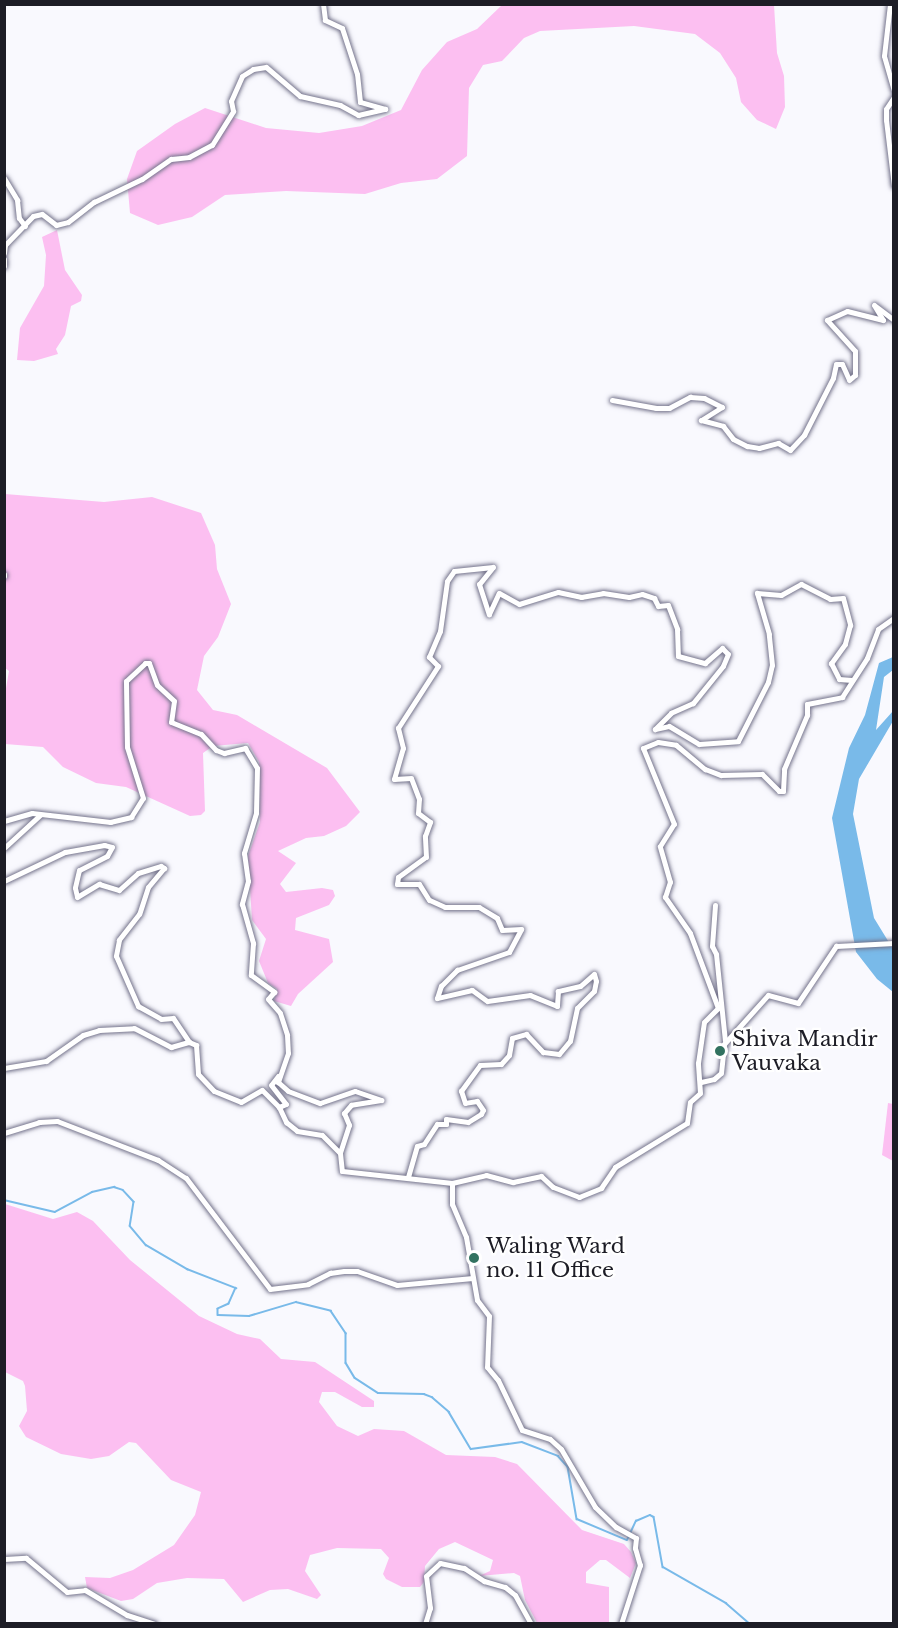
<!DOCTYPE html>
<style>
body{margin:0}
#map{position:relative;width:898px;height:1628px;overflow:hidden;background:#f9f9fe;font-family:"Libre Baskerville",serif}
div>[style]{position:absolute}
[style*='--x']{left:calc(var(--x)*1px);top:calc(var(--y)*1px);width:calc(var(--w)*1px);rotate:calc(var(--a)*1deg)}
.green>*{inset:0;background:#fcbff1}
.water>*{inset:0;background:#79bae9}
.stream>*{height:1.5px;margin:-0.75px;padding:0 0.75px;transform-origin:0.75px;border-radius:0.75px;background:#79bae9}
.roads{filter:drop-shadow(0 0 2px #74738b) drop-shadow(0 0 2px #74738b)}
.minor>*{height:5px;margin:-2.5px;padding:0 2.5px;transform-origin:2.5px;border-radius:2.5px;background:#fff}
.dots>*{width:16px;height:16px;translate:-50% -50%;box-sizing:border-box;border:3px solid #fff;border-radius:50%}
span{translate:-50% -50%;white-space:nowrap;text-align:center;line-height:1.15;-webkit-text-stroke:4.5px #fff;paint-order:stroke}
.poi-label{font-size:21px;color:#1d1d26}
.left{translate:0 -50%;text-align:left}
.frame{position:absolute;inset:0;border:6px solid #1d1d26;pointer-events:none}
</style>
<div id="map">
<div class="green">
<i style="clip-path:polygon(502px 5px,774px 5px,777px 53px,784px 76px,785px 107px,776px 129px,757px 120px,741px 102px,736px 78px,720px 53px,695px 34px,634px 26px,540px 31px,524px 38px,502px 61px,483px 65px,469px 88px,467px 156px,437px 179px,401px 183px,365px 194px,286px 191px,225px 195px,192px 217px,158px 225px,130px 213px,127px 179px,137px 151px,175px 124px,205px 108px,266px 128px,319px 133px,362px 126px,401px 110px,422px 70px,447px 42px,477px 29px)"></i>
<i style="clip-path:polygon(57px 230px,65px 270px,82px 295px,81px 301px,71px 306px,65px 335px,56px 349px,58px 354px,34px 361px,17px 360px,20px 328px,44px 286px,46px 255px,42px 237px)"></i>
<i style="clip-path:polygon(5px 494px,104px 502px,152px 497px,201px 513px,215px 545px,217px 569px,231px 604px,218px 637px,204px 656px,197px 690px,213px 710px,237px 715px,327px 768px,360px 812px,346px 826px,324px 836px,306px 838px,278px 851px,296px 863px,280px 884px,286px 892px,322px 888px,333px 890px,335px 896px,329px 905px,296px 918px,295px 930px,329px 939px,333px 962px,298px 994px,291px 1006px,274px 1001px,277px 989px,268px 983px,259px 961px,266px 939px,252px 920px,248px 856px,260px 822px,259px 762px,248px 743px,213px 746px,203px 753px,205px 811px,201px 815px,190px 816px,126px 787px,96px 783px,63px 767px,43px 747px,5px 744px,5px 694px,9px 671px,5px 668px)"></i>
<i style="clip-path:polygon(888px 1103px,893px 1104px,893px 1161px,882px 1155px)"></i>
<i style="clip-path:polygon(5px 1204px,53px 1219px,77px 1212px,93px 1221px,130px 1260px,199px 1316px,237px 1334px,260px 1339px,281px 1359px,315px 1362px,374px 1401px,374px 1407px,362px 1407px,335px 1392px,322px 1392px,319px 1402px,337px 1426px,358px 1436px,374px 1429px,404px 1431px,446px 1455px,495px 1457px,517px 1464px,582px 1530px,624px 1544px,631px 1552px,636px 1563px,630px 1578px,606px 1560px,600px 1560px,586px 1572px,586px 1583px,609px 1587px,609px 1623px,537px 1623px,525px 1600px,520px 1576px,514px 1573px,479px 1576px,490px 1571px,493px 1560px,455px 1542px,439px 1549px,425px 1566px,424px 1582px,420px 1587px,402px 1587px,386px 1579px,383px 1574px,389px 1558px,381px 1549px,337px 1548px,310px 1555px,305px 1571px,321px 1595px,317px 1599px,288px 1589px,270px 1590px,243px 1602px,224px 1579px,187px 1578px,157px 1583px,133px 1599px,121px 1601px,87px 1588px,85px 1577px,110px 1578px,133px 1570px,174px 1545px,195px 1515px,201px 1492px,171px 1480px,136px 1443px,129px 1442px,109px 1456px,91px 1459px,61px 1454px,26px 1437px,19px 1426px,27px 1411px,25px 1386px,23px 1381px,5px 1372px)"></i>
</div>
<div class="water">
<i style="clip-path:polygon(893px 657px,893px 670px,884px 677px,876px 730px,893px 711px,893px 721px,859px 779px,853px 814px,874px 918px,893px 949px,893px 992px,877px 979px,856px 952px,832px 818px,849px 748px,865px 715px,879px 663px)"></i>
</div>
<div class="stream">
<i style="--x:4;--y:1200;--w:52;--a:13.2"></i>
<i style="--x:55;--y:1212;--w:42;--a:-28.4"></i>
<i style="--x:92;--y:1192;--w:23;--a:-13"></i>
<i style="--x:114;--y:1187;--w:9;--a:18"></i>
<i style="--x:123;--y:1190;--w:16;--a:47"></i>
<i style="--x:134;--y:1202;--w:24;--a:99"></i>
<i style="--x:130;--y:1226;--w:25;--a:50"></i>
<i style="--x:146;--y:1245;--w:48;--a:30.3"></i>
<i style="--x:187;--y:1269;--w:53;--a:21.2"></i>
<i style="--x:236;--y:1288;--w:17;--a:114"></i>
<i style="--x:229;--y:1304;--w:12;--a:156"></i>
<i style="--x:218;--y:1309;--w:6;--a:90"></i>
<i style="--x:218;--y:1315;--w:31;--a:2"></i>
<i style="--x:249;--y:1316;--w:49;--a:-16.6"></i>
<i style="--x:296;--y:1302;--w:36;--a:14"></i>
<i style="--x:331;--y:1311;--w:27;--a:56"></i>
<i style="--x:346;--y:1333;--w:30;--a:90"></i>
<i style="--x:346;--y:1363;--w:17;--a:59"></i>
<i style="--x:355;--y:1378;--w:27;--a:33"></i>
<i style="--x:378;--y:1393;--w:46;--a:1.2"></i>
<i style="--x:424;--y:1394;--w:9;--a:21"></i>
<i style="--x:432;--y:1397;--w:23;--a:41"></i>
<i style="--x:449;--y:1412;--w:43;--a:59.3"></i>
<i style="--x:471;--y:1449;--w:51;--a:-7.8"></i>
<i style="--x:522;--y:1442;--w:39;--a:21"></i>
<i style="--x:558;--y:1456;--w:15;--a:48"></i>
<i style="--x:568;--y:1467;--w:53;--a:80.2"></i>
<i style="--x:577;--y:1519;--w:54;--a:22.8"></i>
<i style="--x:627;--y:1540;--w:21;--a:-65"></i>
<i style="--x:636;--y:1521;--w:15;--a:-23"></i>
<i style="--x:650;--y:1515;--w:4;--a:27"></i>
<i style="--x:654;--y:1517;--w:51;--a:79.8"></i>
<i style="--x:663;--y:1567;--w:73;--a:29.7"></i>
<i style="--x:726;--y:1603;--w:32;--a:41"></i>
</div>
<div class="roads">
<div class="minor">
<i style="--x:890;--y:4;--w:52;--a:96.6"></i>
<i style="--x:884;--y:56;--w:36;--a:74"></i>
<i style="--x:894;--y:97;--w:14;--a:124"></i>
<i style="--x:886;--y:109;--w:11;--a:90"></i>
<i style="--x:886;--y:120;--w:66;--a:83.1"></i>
<i style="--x:4;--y:178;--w:26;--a:59"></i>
<i style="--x:17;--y:200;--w:18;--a:84"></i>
<i style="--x:19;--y:218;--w:10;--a:53"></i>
<i style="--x:4;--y:253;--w:8;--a:-83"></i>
<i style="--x:5;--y:245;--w:40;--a:-46"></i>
<i style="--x:33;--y:216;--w:9;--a:-13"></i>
<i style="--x:42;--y:214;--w:18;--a:38"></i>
<i style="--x:56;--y:225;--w:12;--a:-14"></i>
<i style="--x:68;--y:222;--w:33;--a:-38"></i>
<i style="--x:94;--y:202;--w:53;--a:-25.6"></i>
<i style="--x:142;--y:179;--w:35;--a:-35"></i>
<i style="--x:171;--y:159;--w:18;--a:-6"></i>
<i style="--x:189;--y:157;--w:26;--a:-28"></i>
<i style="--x:212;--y:145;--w:40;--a:-58"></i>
<i style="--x:233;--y:111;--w:10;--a:-101"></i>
<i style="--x:231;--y:101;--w:27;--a:-66"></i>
<i style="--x:242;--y:76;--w:13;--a:-32"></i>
<i style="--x:253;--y:69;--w:13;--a:-9"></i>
<i style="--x:266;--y:67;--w:45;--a:40.5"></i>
<i style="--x:300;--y:96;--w:41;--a:12.7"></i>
<i style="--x:340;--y:105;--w:21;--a:29"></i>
<i style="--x:358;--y:115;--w:28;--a:-13"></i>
<i style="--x:385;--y:109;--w:26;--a:-164"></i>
<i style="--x:360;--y:102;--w:28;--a:-96"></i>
<i style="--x:357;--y:74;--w:48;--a:-108.1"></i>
<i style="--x:342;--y:28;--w:19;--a:-155"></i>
<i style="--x:325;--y:20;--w:16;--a:-97"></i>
<i style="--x:4;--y:259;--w:7;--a:90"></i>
<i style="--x:612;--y:400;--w:45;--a:10.3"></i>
<i style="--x:656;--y:408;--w:13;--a:0"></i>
<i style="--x:669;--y:408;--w:24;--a:-28"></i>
<i style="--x:690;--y:397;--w:14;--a:4"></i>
<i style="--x:704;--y:398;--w:20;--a:27"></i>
<i style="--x:722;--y:407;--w:25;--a:148"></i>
<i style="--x:701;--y:420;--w:23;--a:15"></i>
<i style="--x:723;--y:426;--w:16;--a:52"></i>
<i style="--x:733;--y:439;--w:16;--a:27"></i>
<i style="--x:747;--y:446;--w:12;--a:9"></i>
<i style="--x:759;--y:448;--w:20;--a:-15"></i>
<i style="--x:778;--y:443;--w:14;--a:30"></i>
<i style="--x:790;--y:450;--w:21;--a:-47"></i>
<i style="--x:804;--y:435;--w:64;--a:-63"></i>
<i style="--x:833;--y:378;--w:14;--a:-78"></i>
<i style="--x:836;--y:364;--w:6;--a:0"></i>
<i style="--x:842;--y:364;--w:17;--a:66"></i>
<i style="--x:849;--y:380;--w:8;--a:-40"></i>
<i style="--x:855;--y:375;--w:24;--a:-90"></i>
<i style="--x:855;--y:351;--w:42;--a:-132.1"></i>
<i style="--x:827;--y:320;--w:22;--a:-24"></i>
<i style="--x:847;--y:311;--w:37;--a:14"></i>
<i style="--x:883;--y:320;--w:17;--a:-121"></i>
<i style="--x:874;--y:305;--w:25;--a:37"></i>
<i style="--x:4;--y:574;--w:2;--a:90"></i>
<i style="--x:4;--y:821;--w:29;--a:-16"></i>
<i style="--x:32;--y:813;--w:79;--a:6.6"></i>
<i style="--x:110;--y:822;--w:22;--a:-13"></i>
<i style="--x:131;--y:817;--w:22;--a:-58"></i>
<i style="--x:143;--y:798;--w:53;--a:-107.4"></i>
<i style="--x:127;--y:747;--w:66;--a:-90.9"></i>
<i style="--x:126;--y:681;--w:26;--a:-43"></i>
<i style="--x:145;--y:663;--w:4;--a:0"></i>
<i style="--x:149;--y:663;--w:23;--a:70"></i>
<i style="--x:157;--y:685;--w:23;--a:43"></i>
<i style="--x:174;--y:701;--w:21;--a:98"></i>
<i style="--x:171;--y:722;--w:32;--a:22"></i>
<i style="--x:201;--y:734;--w:22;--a:47"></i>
<i style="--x:216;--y:750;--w:9;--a:21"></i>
<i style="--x:224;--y:753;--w:22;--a:-13"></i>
<i style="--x:245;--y:748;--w:23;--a:59"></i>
<i style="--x:257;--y:768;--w:45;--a:91.3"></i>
<i style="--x:256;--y:813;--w:42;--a:106.7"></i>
<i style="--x:244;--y:853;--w:28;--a:82"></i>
<i style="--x:248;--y:881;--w:24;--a:105"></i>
<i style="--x:242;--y:904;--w:41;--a:74.2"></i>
<i style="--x:253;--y:943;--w:32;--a:94"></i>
<i style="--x:251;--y:975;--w:29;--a:36"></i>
<i style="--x:274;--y:992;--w:9;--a:131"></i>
<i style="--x:268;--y:999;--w:18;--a:49"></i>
<i style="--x:280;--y:1013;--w:23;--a:72"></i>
<i style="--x:287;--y:1035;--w:18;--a:87"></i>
<i style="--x:288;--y:1053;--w:31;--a:109"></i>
<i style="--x:278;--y:1082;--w:13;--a:42"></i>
<i style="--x:288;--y:1091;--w:34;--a:21"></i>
<i style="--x:320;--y:1103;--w:37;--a:-19"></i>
<i style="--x:355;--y:1091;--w:28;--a:19"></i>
<i style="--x:381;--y:1100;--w:30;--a:171"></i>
<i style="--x:351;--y:1105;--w:11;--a:131"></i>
<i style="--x:344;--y:1113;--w:13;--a:67"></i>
<i style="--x:349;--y:1125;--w:29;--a:108"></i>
<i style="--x:340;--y:1153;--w:18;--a:84"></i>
<i style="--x:342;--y:1171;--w:111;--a:6.2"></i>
<i style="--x:452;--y:1183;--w:21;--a:90"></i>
<i style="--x:452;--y:1204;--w:36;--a:67"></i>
<i style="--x:466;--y:1237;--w:64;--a:80.1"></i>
<i style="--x:477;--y:1300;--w:20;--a:53"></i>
<i style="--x:489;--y:1316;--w:51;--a:92.2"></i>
<i style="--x:487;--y:1367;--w:17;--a:50"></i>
<i style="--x:498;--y:1380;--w:55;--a:64.4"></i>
<i style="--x:522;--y:1430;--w:29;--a:18"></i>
<i style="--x:550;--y:1439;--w:15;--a:42"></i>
<i style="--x:561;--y:1449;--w:67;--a:59.6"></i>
<i style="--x:595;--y:1507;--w:29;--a:44"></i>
<i style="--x:616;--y:1527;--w:23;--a:29"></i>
<i style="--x:636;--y:1538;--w:10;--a:96"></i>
<i style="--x:635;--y:1548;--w:18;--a:74"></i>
<i style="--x:640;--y:1565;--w:62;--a:107.9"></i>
<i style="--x:4;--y:848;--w:49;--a:-42.5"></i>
<i style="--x:4;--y:881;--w:68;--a:-25.4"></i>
<i style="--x:65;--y:852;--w:40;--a:-10"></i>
<i style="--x:104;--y:845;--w:8;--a:14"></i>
<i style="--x:112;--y:847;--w:10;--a:119"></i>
<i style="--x:107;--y:856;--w:31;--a:153"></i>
<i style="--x:79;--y:870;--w:18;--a:103"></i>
<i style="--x:75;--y:888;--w:9;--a:77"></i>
<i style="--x:77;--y:897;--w:26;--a:-31"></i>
<i style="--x:99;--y:884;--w:21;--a:17"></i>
<i style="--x:119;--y:890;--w:25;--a:-42"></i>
<i style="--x:138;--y:873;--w:24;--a:-17"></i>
<i style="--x:161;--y:866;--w:4;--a:34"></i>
<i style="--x:164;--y:868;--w:25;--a:130"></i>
<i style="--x:148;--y:887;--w:28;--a:108"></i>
<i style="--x:139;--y:914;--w:33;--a:128"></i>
<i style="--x:119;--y:940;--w:16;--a:101"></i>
<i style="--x:116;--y:956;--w:55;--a:66.3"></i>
<i style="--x:138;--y:1006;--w:26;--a:29"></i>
<i style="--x:161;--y:1019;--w:12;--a:-5"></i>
<i style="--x:173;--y:1018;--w:29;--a:56"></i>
<i style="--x:715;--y:905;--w:41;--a:94.2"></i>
<i style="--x:712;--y:946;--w:9;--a:63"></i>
<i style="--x:716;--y:954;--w:87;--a:84.1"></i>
<i style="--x:4;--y:1068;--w:43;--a:-9.5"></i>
<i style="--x:46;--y:1061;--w:45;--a:-35.1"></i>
<i style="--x:83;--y:1035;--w:17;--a:-17"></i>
<i style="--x:99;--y:1030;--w:35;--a:-3"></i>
<i style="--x:134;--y:1028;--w:42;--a:27.2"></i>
<i style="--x:171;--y:1047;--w:19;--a:-16"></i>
<i style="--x:189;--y:1042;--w:8;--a:23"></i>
<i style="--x:196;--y:1045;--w:29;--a:86"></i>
<i style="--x:198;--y:1074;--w:23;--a:47"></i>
<i style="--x:214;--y:1091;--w:29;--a:22"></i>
<i style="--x:241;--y:1102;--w:24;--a:-30"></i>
<i style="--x:262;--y:1090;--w:24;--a:45"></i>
<i style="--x:278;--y:1076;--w:11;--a:128"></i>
<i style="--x:271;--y:1085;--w:24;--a:52"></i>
<i style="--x:286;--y:1104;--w:8;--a:157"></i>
<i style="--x:279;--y:1107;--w:17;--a:65"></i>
<i style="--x:286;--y:1122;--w:14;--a:39"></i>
<i style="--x:297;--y:1131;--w:25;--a:9"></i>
<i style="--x:322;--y:1135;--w:25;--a:45"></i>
<i style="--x:701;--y:1082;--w:13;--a:-13"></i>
<i style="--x:714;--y:1079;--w:9;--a:-41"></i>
<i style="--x:721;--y:1073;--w:29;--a:-84"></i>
<i style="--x:724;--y:1044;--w:66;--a:-48.1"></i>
<i style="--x:768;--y:995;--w:31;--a:15"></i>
<i style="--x:798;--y:1003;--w:69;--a:-56.3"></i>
<i style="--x:836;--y:946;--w:58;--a:-3"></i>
<i style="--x:4;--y:1133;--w:37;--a:-17"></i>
<i style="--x:39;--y:1122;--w:18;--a:-3"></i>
<i style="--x:57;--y:1121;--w:108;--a:21.1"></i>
<i style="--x:158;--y:1160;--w:33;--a:33"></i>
<i style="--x:186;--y:1178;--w:139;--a:52.9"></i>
<i style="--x:270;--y:1289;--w:38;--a:-7"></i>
<i style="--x:308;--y:1284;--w:25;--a:-27"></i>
<i style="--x:330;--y:1273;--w:14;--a:-8"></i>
<i style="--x:344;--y:1271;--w:13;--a:0"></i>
<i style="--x:357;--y:1271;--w:42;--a:19.3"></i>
<i style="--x:397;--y:1285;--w:76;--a:-5.3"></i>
<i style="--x:408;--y:1177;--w:32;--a:-74"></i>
<i style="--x:417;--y:1146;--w:7;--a:-16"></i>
<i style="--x:424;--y:1144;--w:24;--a:-57"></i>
<i style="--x:437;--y:1124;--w:9;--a:0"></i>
<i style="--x:446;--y:1124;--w:5;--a:-90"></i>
<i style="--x:446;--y:1119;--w:22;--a:8"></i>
<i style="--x:468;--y:1122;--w:15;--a:-32"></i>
<i style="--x:481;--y:1114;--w:4;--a:-63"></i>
<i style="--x:483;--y:1110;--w:11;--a:-124"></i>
<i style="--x:477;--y:1101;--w:12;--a:171"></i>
<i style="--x:465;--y:1103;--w:13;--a:-108"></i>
<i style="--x:461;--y:1091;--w:32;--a:-54"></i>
<i style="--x:480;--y:1065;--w:21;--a:-3"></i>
<i style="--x:501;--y:1064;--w:12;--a:-48"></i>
<i style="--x:509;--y:1055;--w:17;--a:-80"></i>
<i style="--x:512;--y:1038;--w:15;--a:-16"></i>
<i style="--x:526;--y:1034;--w:25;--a:47"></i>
<i style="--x:543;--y:1052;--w:16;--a:7"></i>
<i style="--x:559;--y:1054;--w:17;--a:-50"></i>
<i style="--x:570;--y:1041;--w:34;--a:-78"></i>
<i style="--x:577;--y:1008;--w:24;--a:-45"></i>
<i style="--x:594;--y:991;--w:10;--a:-79"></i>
<i style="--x:596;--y:981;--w:7;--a:-106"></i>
<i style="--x:594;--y:974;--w:18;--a:139"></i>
<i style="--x:580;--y:986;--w:23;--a:167"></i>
<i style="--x:558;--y:991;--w:15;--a:94"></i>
<i style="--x:557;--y:1006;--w:29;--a:-158"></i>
<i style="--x:530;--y:995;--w:43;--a:172.1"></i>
<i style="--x:487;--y:1001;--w:19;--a:-144"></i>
<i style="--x:472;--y:990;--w:36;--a:167"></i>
<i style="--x:437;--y:998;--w:13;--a:-72"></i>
<i style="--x:441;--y:986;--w:23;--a:-45"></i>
<i style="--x:457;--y:970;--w:55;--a:-19.1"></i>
<i style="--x:509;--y:952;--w:26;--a:-62"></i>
<i style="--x:521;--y:929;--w:19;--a:177"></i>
<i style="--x:502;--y:930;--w:13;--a:-113"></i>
<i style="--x:497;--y:918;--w:21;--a:-149"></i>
<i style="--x:479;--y:907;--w:34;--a:180"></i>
<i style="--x:445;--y:907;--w:17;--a:-156"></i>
<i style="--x:429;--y:900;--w:19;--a:-122"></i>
<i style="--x:419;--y:884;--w:22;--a:180"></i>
<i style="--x:397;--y:884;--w:7;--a:-82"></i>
<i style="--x:398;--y:877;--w:34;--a:-36"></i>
<i style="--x:426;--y:857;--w:21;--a:-93"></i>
<i style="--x:425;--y:836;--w:15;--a:-70"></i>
<i style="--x:430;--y:822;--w:15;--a:-143"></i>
<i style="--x:418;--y:813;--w:14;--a:-86"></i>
<i style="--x:419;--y:799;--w:22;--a:-111"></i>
<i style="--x:411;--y:778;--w:17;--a:177"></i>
<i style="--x:394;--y:779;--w:32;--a:-74"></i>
<i style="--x:403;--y:748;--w:21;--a:-104"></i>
<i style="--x:398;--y:728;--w:74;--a:-57.2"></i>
<i style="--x:438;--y:666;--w:13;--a:-135"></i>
<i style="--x:429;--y:657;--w:28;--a:-67"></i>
<i style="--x:440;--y:631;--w:50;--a:-82"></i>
<i style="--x:447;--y:581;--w:12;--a:-55"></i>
<i style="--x:454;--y:571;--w:39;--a:-6"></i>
<i style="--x:493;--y:567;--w:22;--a:129"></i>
<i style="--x:479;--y:584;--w:32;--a:72"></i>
<i style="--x:489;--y:614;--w:23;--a:-65"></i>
<i style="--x:499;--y:593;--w:23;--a:29"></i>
<i style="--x:519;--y:604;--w:41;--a:-17.1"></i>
<i style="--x:558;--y:592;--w:24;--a:12"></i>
<i style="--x:581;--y:597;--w:22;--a:-10"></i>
<i style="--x:603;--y:593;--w:26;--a:9"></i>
<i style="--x:629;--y:597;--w:13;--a:-13"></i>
<i style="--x:642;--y:594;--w:13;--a:18"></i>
<i style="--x:654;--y:598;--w:9;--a:63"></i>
<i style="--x:658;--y:606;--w:10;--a:-6"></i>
<i style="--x:668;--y:605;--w:26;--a:69"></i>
<i style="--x:677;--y:629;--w:27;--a:88"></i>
<i style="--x:678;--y:656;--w:28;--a:15"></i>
<i style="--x:705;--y:663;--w:23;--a:-41"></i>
<i style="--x:722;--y:648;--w:8;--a:45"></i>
<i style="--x:728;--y:654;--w:13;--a:113"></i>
<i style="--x:723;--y:666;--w:48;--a:129"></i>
<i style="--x:693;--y:703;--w:24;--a:156"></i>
<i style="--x:671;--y:713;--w:23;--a:135"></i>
<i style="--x:655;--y:729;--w:14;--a:-12"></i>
<i style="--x:669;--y:726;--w:35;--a:31"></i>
<i style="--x:699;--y:744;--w:39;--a:-4"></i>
<i style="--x:738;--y:741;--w:66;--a:-63"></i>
<i style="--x:768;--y:682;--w:17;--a:-77"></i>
<i style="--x:772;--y:665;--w:31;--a:-96"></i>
<i style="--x:769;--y:634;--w:43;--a:-106.3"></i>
<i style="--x:757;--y:593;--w:24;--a:5"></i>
<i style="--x:781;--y:595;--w:23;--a:-29"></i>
<i style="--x:801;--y:584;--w:33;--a:27"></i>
<i style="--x:830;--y:599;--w:13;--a:-4"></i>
<i style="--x:843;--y:598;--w:28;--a:75"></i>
<i style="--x:850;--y:625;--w:20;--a:105"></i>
<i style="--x:845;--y:644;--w:24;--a:126"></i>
<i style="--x:831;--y:663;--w:18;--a:63"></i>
<i style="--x:839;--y:679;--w:13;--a:4"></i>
<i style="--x:452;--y:1183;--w:35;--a:-13"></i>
<i style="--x:486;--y:1175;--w:28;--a:15"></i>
<i style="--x:513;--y:1182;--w:29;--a:-12"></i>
<i style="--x:541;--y:1176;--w:16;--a:43"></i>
<i style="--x:553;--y:1187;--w:28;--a:21"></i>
<i style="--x:579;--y:1197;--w:24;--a:-22"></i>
<i style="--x:601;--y:1188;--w:25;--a:-56"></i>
<i style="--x:615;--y:1167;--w:84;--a:-31.4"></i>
<i style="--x:687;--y:1123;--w:21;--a:-82"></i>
<i style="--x:690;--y:1102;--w:13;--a:-42"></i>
<i style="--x:700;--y:1093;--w:30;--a:-94"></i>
<i style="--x:698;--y:1063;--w:41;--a:-81.7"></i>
<i style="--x:704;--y:1022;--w:20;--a:-45"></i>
<i style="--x:718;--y:1008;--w:80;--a:-110.5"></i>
<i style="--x:690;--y:933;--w:44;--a:-124.8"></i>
<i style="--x:665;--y:897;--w:16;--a:-72"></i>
<i style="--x:670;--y:882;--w:37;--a:-106"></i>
<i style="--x:660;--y:846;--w:26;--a:-58"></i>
<i style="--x:674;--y:824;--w:82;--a:-112.2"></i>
<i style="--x:643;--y:748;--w:16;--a:-22"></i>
<i style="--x:658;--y:742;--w:18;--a:9"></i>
<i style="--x:676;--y:745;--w:38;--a:40"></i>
<i style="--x:705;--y:769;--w:17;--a:21"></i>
<i style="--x:721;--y:775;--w:41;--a:-1.4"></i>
<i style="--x:762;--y:774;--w:24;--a:45"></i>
<i style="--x:779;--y:791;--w:4;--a:0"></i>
<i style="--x:783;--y:791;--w:22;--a:-87"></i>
<i style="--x:784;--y:769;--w:59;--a:-66.9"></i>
<i style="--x:807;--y:715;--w:11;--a:-90"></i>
<i style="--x:807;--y:704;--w:36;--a:-11"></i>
<i style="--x:842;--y:697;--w:46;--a:-57.3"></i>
<i style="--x:867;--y:658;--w:31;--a:-69"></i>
<i style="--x:878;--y:629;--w:19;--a:-35"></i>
<i style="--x:4;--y:1559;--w:22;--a:-3"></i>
<i style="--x:26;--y:1558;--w:53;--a:39.7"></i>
<i style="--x:67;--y:1592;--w:18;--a:-6"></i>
<i style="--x:85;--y:1590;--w:49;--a:30.8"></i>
<i style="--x:127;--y:1615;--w:29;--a:18"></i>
<i style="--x:425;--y:1624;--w:17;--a:-73"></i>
<i style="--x:430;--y:1608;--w:32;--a:-97"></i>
<i style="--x:426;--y:1576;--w:19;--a:-43"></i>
<i style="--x:440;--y:1563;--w:25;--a:12"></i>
<i style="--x:464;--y:1568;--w:24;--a:33"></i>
<i style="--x:484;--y:1581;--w:22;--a:16"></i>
<i style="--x:505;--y:1587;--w:13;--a:39"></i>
<i style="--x:515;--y:1595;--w:33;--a:61"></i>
</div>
</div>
<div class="dots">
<i style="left:720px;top:1051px;background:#327260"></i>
<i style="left:474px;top:1258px;background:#327260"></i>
</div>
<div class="poi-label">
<span class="left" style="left:732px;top:1051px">Shiva Mandir<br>Vauvaka</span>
<span class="left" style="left:486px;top:1258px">Waling Ward<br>no. 11 Office</span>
</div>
<div class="frame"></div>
</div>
